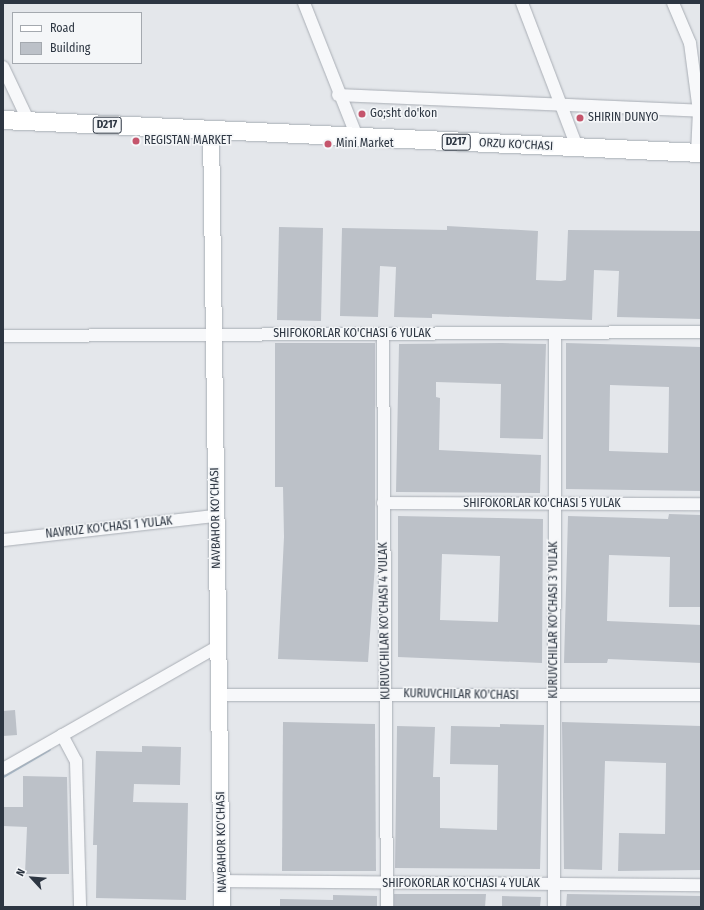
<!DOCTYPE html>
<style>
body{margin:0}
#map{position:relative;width:704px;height:910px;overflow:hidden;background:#e4e7eb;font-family:"Fira Sans Condensed",sans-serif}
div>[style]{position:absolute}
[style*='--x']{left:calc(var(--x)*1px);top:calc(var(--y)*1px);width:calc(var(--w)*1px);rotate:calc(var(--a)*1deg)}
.stream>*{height:3px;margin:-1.5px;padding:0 1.5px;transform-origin:1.5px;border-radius:1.5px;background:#a3b7c8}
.building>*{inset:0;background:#bcc1c8}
.roads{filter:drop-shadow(0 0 1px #a9aeb5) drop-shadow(0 0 1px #a9aeb5)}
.minor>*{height:12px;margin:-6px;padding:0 6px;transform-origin:6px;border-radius:6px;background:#f7f8fa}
.secondary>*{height:16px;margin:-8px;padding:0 8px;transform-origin:8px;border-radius:8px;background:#fff}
.primary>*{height:18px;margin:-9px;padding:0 9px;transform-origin:9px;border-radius:9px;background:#fff}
.dots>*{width:11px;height:11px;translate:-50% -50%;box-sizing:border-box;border:2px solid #f4f6f8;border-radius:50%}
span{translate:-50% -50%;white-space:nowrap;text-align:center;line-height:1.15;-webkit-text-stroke:3px #f4f6f8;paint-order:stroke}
.shield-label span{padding:1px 3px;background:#f4f6f8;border:1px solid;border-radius:3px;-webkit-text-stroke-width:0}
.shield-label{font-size:11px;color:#2d3642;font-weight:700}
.poi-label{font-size:12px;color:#2d3642}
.left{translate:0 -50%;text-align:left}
.street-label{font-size:12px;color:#2d3642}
.frame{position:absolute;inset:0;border:4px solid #2d3642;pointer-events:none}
.legend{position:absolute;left:12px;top:12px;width:130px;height:52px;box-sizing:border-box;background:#f4f6f8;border:1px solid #a4a9af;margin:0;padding:5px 7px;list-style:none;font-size:12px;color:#2d3642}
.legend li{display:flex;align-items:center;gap:8px;height:20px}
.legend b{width:20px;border:1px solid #a4a9af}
.north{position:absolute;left:12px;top:858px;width:40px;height:40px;-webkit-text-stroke:3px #f4f6f8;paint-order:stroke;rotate:296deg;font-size:11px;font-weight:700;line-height:16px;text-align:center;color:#2d3642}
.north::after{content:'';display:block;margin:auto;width:14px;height:18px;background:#2d3642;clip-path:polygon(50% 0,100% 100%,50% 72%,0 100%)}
</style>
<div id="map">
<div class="stream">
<i style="--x:3;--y:776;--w:53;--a:-30.4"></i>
</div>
<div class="building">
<i style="clip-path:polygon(447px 226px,538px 231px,536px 280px,561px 281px,566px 280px,568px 230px,701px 231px,701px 319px,617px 317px,619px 271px,594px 270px,592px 320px,432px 314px,432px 318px,394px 317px,396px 267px,380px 266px,378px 317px,340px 316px,342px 228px,447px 230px)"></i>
<i style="clip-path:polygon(279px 227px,323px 228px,321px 321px,277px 320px)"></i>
<i style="clip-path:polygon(275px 343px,375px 343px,375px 565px,368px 662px,278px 659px,284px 537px,283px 487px,275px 487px)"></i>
<i style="clip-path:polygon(502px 343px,546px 344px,543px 439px,500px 438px,501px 384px,436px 382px,436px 397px,440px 398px,439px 450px,541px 455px,540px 493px,396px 492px,399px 344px)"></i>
<i style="clip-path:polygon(evenodd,566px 343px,701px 347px,701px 491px,566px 489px,566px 343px,610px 385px,669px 387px,668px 453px,609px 451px,610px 385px)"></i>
<i style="clip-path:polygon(669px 514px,701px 515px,701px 607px,669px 607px,670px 557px,609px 555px,607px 621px,701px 625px,701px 663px,608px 659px,607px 663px,564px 663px,568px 516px,668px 519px)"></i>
<i style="clip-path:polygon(evenodd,398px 516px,543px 519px,542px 663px,398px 657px,398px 516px,442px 554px,500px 556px,498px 622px,440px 620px,442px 554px)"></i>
<i style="clip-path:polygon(15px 710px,17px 735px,3px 736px,3px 711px)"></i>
<i style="clip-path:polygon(283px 722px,375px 724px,376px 871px,282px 871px)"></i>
<i style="clip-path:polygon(562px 722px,701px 726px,701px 870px,618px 871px,619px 833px,665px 834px,666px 763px,605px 761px,602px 870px,564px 869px)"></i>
<i style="clip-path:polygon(500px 724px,544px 725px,540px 869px,395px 868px,397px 726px,435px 727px,433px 777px,440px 777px,440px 828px,497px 830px,498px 765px,450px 764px,451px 726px,500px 727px)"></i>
<i style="clip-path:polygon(142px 746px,181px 747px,180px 785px,134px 784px,133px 802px,188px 803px,186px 900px,96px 898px,97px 845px,93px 845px,96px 751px,142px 752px)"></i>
<i style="clip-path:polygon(23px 776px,67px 777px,69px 874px,25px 874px,27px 827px,3px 826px,3px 807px,23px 807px)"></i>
<i style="clip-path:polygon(394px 894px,486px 894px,485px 907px,394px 907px)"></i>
<i style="clip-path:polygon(567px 894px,701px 896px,701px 907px,566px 907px)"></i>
<i style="clip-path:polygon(333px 895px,377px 896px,377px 907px,280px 907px,280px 899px,333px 900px)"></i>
<i style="clip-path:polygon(502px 896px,541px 897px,540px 907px,502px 907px)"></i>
</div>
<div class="roads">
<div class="minor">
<i style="--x:304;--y:3;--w:144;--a:68.4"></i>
<i style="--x:522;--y:3;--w:154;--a:69.1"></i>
<i style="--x:673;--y:3;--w:43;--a:67"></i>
<i style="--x:690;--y:43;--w:69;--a:82.5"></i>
<i style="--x:699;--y:111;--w:42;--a:92.7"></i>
<i style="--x:3;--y:67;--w:61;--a:64.7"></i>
<i style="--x:338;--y:95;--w:363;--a:2.5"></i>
<i style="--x:383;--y:334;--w:573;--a:89.6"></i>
<i style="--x:3;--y:336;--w:698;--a:-0.33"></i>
<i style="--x:383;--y:503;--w:318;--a:0.2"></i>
<i style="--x:3;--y:540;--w:213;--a:-6.5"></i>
<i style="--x:220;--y:695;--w:481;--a:0"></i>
<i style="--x:62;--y:735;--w:30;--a:62"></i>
<i style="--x:76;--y:761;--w:146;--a:88.4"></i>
<i style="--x:3;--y:769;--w:249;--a:-29.7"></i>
<i style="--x:222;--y:881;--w:479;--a:0.5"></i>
<i style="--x:554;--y:907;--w:574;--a:-89.9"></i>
</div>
<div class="secondary">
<i style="--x:211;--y:129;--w:778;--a:89.19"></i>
</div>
<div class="primary">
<i style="--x:3;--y:120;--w:699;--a:2.71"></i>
</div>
</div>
<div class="dots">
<i style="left:362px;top:114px;background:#c5556c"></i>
<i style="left:580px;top:118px;background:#c5556c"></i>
<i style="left:136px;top:141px;background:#c5556c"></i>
<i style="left:328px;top:144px;background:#c5556c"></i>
</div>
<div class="shield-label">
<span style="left:107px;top:125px">D217</span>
<span style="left:456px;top:142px">D217</span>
</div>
<div class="poi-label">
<span class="left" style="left:370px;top:114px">Go;sht do'kon</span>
<span class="left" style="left:588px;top:118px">SHIRIN DUNYO</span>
<span class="left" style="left:144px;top:141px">REGISTAN MARKET</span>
<span class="left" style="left:336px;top:144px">Mini Market</span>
</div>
<div class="street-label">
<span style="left:516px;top:145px;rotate:3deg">ORZU KO'CHASI</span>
<span style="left:352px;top:334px">SHIFOKORLAR KO'CHASI 6 YULAK</span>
<span style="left:542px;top:504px">SHIFOKORLAR KO'CHASI 5 YULAK</span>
<span style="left:216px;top:518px;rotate:-91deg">NAVBAHOR KO'CHASI</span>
<span style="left:109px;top:528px;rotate:-6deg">NAVRUZ KO'CHASI 1 YULAK</span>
<span style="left:554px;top:620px;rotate:-90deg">KURUVCHILAR KO'CHASI 3 YULAK</span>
<span style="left:385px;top:621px;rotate:-91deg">KURUVCHILAR KO'CHASI 4 YULAK</span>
<span style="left:461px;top:695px;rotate:1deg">KURUVCHILAR KO'CHASI</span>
<span style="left:222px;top:842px;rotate:-91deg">NAVBAHOR KO'CHASI</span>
<span style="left:461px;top:884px">SHIFOKORLAR KO'CHASI 4 YULAK</span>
</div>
<div class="frame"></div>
<ul class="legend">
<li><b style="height:5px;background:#fff"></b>Road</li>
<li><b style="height:11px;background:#bcc1c8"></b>Building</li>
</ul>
<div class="north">N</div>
</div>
